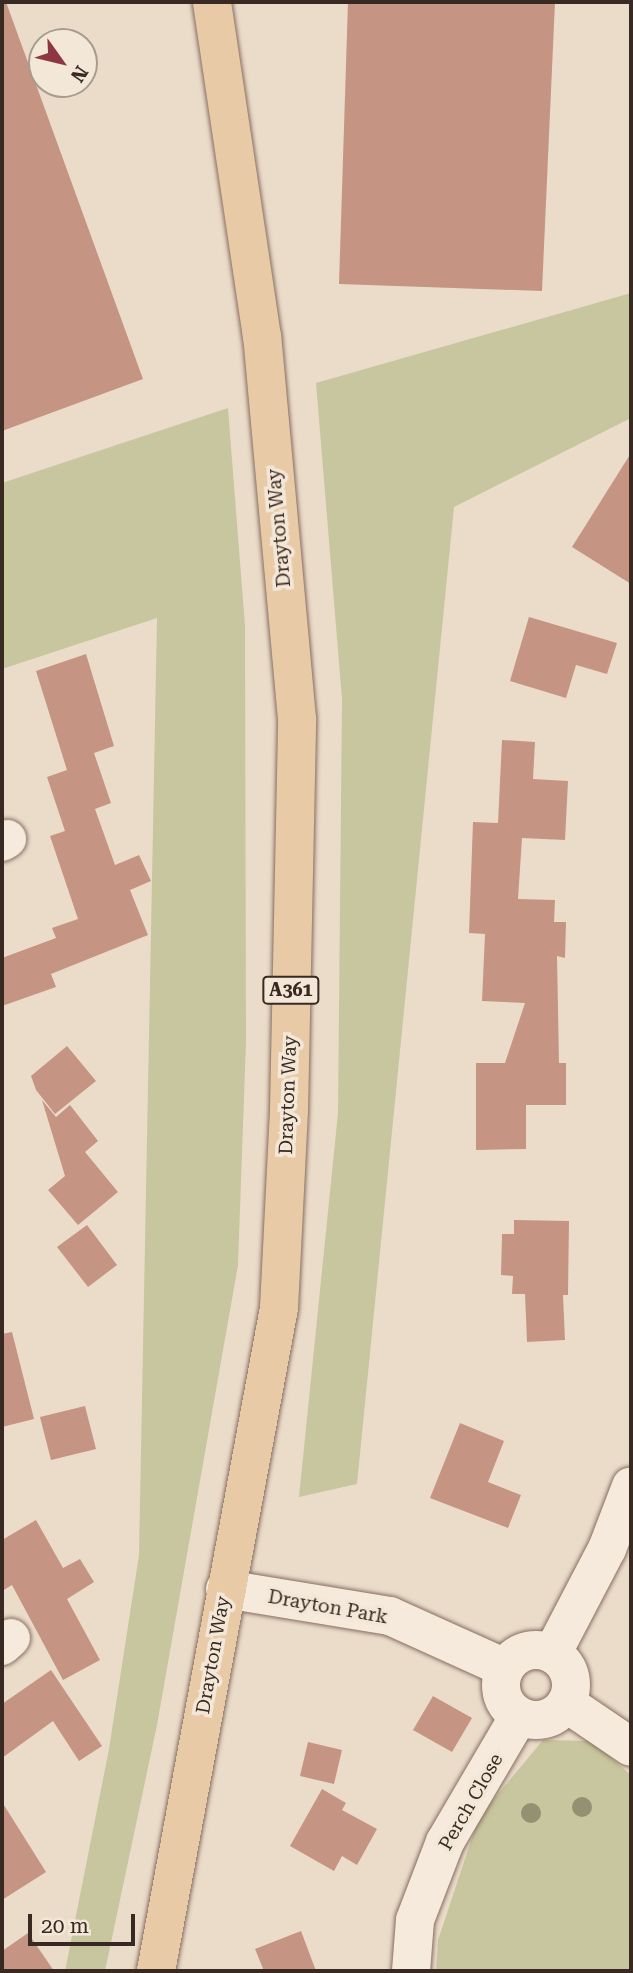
<!DOCTYPE html>
<style>
body{margin:0}
#map{position:relative;width:633px;height:1973px;overflow:hidden;background:#ebdcca;font-family:"Roboto Serif",serif}
div>[style]{position:absolute}
[style*='--x']{left:calc(var(--x)*1px);top:calc(var(--y)*1px);width:calc(var(--w)*1px);rotate:calc(var(--a)*1deg)}
.green>*{inset:0;background:#c8c69e}
.building>*{inset:0;background:#c59483}
.roads{filter:drop-shadow(0 0 2px #866e60) drop-shadow(0 0 2px #866e60)}
.street>*{height:38px;margin:-19px;padding:0 19px;transform-origin:19px;border-radius:19px;background:#f6eadc}
.street>.ring{margin:-19px;padding:0;box-sizing:content-box;background:none;border:38px solid #f6eadc;border-radius:50%}
.primary>*{height:38px;margin:-19px;padding:0 19px;transform-origin:19px;border-radius:19px;background:#e9caa6}
.trees>*{width:20px;height:20px;margin:-10px;border-radius:50%;background:#959072}
span{translate:-50% -50%;white-space:nowrap;text-align:center;line-height:1.15;-webkit-text-stroke:7px #f3e7d8;paint-order:stroke}
.shield-label span{padding:2px 5px;background:#f3e7d8;border:2px solid;border-radius:5px;-webkit-text-stroke-width:0}
.shield-label{font-size:18px;color:#382922;font-weight:700}
.street-label{font-size:19px;color:#382922}
.frame{position:absolute;inset:0;border:4px solid #382922;pointer-events:none}
.north{position:absolute;left:28px;top:28px;width:70px;height:70px;box-sizing:border-box;background:#f3e7d8;border:2px solid #a89b8f;border-radius:50%;rotate:124deg;font-size:19px;font-weight:700;line-height:28px;text-align:center;color:#382922}
.north::after{content:'';display:block;margin:auto;width:24px;height:32px;background:#8f3644;clip-path:polygon(50% 0,100% 100%,50% 72%,0 100%)}
.scale{position:absolute;left:28px;top:1914px;width:107px;height:32px;box-sizing:border-box;border:4px solid #382922;border-top:0;padding-left:9px;font-size:21px;line-height:24px;white-space:nowrap;color:#382922;-webkit-text-stroke:5px #f3e7d8;paint-order:stroke}
</style>
<div id="map">
<div class="green">
<i style="clip-path:polygon(631px 293px,631px 418px,454px 507px,357px 1484px,299px 1497px,338px 1113px,342px 699px,316px 383px)"></i>
<i style="clip-path:polygon(228px 408px,245px 626px,246px 1042px,238px 1265px,157px 1725px,105px 1971px,65px 1971px,109px 1749px,139px 1555px,157px 618px,2px 669px,2px 483px)"></i>
<i style="clip-path:polygon(543px 1740px,591px 1741px,631px 1775px,631px 1971px,436px 1971px,438px 1940px,479px 1817px)"></i>
</div>
<div class="building">
<i style="clip-path:polygon(2px 2px,6px 2px,143px 379px,2px 431px)"></i>
<i style="clip-path:polygon(348px 2px,555px 2px,542px 291px,339px 284px)"></i>
<i style="clip-path:polygon(631px 453px,631px 584px,572px 547px)"></i>
<i style="clip-path:polygon(529px 617px,617px 643px,607px 674px,576px 665px,566px 698px,510px 681px)"></i>
<i style="clip-path:polygon(86px 654px,114px 746px,94px 753px,111px 803px,95px 809px,115px 865px,139px 855px,151px 881px,130px 890px,148px 935px,51px 974px,56px 987px,2px 1006px,2px 958px,56px 938px,52px 928px,78px 919px,50px 836px,65px 831px,47px 777px,67px 770px,36px 671px)"></i>
<i style="clip-path:polygon(502px 740px,535px 742px,533px 779px,568px 781px,565px 840px,522px 838px,518px 899px,555px 900px,554px 922px,566px 922px,565px 958px,557px 956px,559px 1063px,566px 1063px,566px 1105px,526px 1105px,526px 1149px,476px 1150px,476px 1063px,505px 1063px,525px 1003px,482px 1001px,485px 934px,469px 933px,473px 822px,498px 823px)"></i>
<i style="clip-path:polygon(67px 1046px,96px 1081px,55px 1114px,36px 1090px,31px 1076px)"></i>
<i style="clip-path:polygon(42px 1100px,56px 1117px,70px 1105px,98px 1141px,85px 1152px,118px 1192px,78px 1225px,48px 1190px,65px 1176px)"></i>
<i style="clip-path:polygon(514px 1220px,569px 1221px,568px 1295px,563px 1295px,565px 1340px,527px 1342px,525px 1294px,512px 1294px,513px 1276px,501px 1275px,502px 1234px,514px 1234px)"></i>
<i style="clip-path:polygon(87px 1225px,117px 1265px,88px 1287px,57px 1247px)"></i>
<i style="clip-path:polygon(12px 1332px,34px 1419px,2px 1427px,2px 1334px)"></i>
<i style="clip-path:polygon(85px 1406px,96px 1449px,51px 1460px,40px 1417px)"></i>
<i style="clip-path:polygon(460px 1423px,504px 1441px,488px 1482px,521px 1495px,508px 1528px,430px 1498px)"></i>
<i style="clip-path:polygon(36px 1520px,63px 1568px,80px 1559px,94px 1582px,67px 1599px,100px 1660px,63px 1680px,12px 1585px,2px 1591px,2px 1540px)"></i>
<i style="clip-path:polygon(51px 1670px,102px 1746px,79px 1761px,53px 1721px,2px 1758px,2px 1704px)"></i>
<i style="clip-path:polygon(433px 1696px,472px 1718px,452px 1752px,413px 1730px)"></i>
<i style="clip-path:polygon(308px 1742px,342px 1750px,334px 1784px,300px 1776px)"></i>
<i style="clip-path:polygon(322px 1789px,346px 1803px,342px 1810px,377px 1829px,357px 1865px,342px 1856px,334px 1871px,290px 1846px)"></i>
<i style="clip-path:polygon(2px 1802px,46px 1872px,2px 1900px)"></i>
<i style="clip-path:polygon(301px 1931px,316px 1971px,264px 1971px,255px 1949px)"></i>
<i style="clip-path:polygon(28px 1933px,54px 1971px,2px 1971px,2px 1951px)"></i>
</div>
<div class="roads">
<div class="street">
<i style="--x:2;--y:842;--w:6;--a:-31"></i>
<i style="--x:225;--y:1589;--w:167;--a:9.3"></i>
<i style="--x:390;--y:1616;--w:126;--a:24.3"></i>
<i style="--x:2;--y:1646;--w:12;--a:-42"></i>
<i class="ring" style="left:501px;top:1650px;width:32px;height:32px"></i>
<i style="--x:552;--y:1654;--w:119;--a:-62.4"></i>
<i style="--x:607;--y:1549;--w:67;--a:-69.1"></i>
<i style="--x:566;--y:1703;--w:78;--a:34.1"></i>
<i style="--x:411;--y:1971;--w:51;--a:-85.5"></i>
<i style="--x:415;--y:1920;--w:84;--a:-69"></i>
<i style="--x:445;--y:1842;--w:146;--a:-59.6"></i>
</div>
<div class="primary">
<i style="--x:156;--y:1971;--w:674;--a:-79.49"></i>
<i style="--x:279;--y:1308;--w:198;--a:-87.1"></i>
<i style="--x:289;--y:1110;--w:391;--a:-88.8"></i>
<i style="--x:297;--y:719;--w:384;--a:-95.2"></i>
<i style="--x:262;--y:337;--w:339;--a:-98.5"></i>
</div>
</div>
<div class="trees">
<i style="left:582px;top:1807px"></i>
<i style="left:531px;top:1813px"></i>
</div>
<div class="shield-label">
<span style="left:291px;top:990px">A361</span>
</div>
<div class="street-label">
<span style="left:279px;top:528px;rotate:-95deg">Drayton Way</span>
<span style="left:288px;top:1095px;rotate:-88deg">Drayton Way</span>
<span style="left:328px;top:1607px;rotate:10deg">Drayton Park</span>
<span style="left:213px;top:1655px;rotate:-80deg">Drayton Way</span>
<span style="left:471px;top:1802px;rotate:-60deg">Perch Close</span>
</div>
<div class="frame"></div>
<div class="north">N</div>
<div class="scale">20 m</div>
</div>
